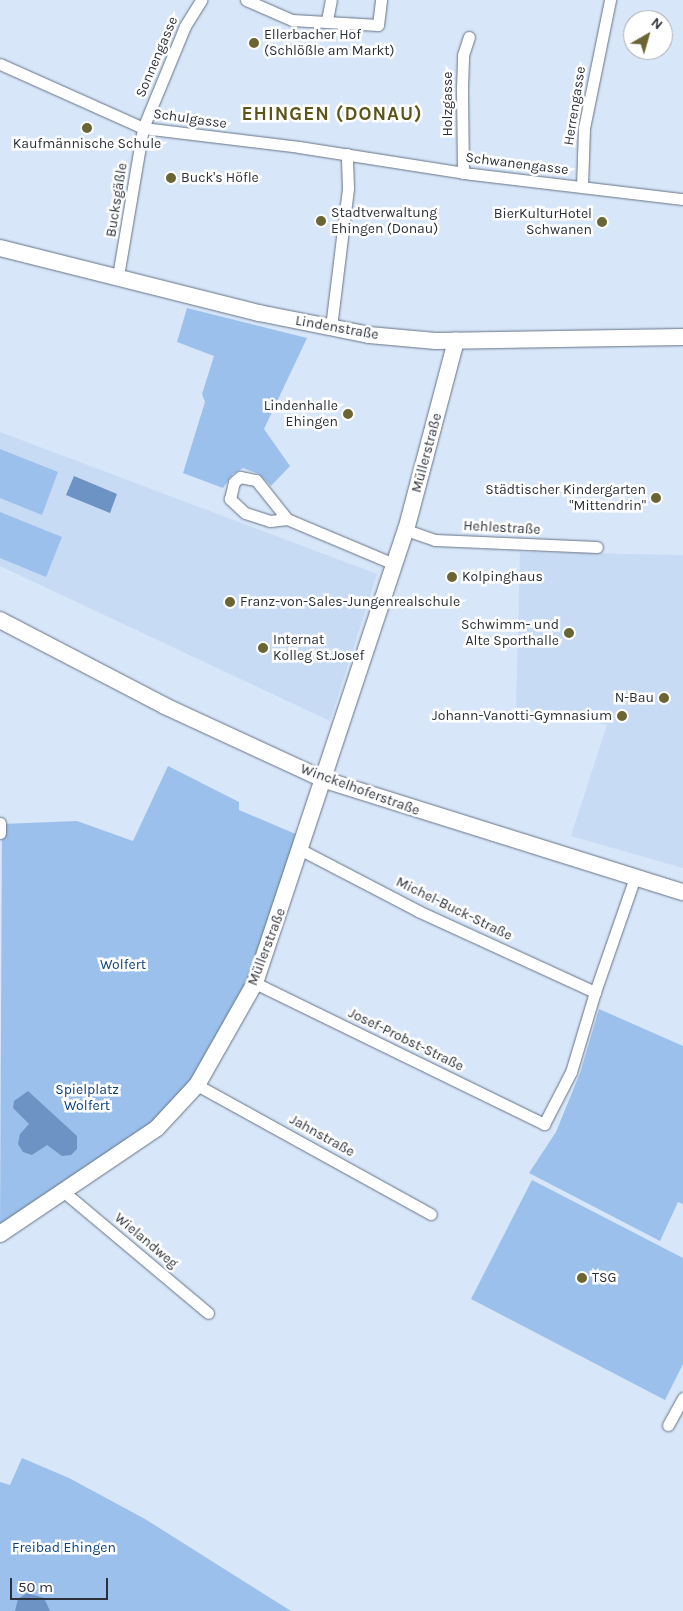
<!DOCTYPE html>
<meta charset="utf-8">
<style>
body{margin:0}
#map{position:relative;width:683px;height:1611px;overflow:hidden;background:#d7e6f9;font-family:Karla,sans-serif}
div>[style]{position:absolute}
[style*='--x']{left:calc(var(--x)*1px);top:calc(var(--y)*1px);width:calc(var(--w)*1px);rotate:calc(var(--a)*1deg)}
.built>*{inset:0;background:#c7dbf4}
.green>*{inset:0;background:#9cc0ec}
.water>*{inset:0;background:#6c93c3}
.roads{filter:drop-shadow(0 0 1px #657384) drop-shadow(0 0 1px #657384)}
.street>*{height:11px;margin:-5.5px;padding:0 5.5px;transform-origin:5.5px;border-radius:5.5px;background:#fff}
.secondary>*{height:16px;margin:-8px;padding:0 8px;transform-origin:8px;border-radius:8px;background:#fff}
.dots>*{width:14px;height:14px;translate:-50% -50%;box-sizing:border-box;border:2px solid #fff;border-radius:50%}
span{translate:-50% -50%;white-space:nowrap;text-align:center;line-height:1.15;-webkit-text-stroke:5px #fff;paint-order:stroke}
.poi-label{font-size:14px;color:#2b3038}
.left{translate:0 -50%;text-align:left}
.right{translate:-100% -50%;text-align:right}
.street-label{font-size:14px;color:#2b3038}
.park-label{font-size:14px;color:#08427d}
.district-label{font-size:19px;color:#5b5519;font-weight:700;letter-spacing:1px}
.north{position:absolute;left:623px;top:10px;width:50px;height:50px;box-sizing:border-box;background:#fff;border:1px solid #aaacaf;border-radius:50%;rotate:38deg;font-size:14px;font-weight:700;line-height:20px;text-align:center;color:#2b3038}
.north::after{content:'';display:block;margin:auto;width:18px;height:22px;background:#6a6532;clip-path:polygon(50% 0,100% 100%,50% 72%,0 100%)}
.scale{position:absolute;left:10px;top:1578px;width:98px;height:22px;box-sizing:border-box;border:2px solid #2b3038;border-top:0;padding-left:6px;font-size:15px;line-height:18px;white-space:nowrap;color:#2b3038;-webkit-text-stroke:4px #fff;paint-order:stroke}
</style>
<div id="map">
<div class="built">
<i style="clip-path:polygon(0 432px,377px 574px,330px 721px,0 566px)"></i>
<i style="clip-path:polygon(520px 552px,683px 555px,683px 868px,571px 836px,607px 725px,516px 707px)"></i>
</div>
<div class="green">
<i style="clip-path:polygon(187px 308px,307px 338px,264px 429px,290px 466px,271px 486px,259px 474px,243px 468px,233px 474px,223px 488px,183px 473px,205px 402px,202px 394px,214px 356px,177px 342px)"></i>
<i style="clip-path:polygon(0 449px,58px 472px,42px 515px,0 498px)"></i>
<i style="clip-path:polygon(0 512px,62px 537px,46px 577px,0 558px)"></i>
<i style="clip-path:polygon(168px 766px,239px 802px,239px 810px,305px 838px,279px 917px,217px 1048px,157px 1128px,0 1234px,2px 824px,77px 821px,133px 841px)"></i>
<i style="clip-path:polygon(599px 1009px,683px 1046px,683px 1204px,678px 1202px,660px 1241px,529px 1173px,556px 1132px,580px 1073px)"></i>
<i style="clip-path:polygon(532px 1180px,683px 1258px,683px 1364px,665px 1400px,471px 1299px)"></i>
<i style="clip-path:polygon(22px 1458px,69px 1478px,145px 1519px,291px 1611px,0 1611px,0 1482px,10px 1485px)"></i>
</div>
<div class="water">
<i style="clip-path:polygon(74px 476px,117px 494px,110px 513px,66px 495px)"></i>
<i style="clip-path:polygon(28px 1091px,77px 1136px,77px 1149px,71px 1155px,62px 1156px,47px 1145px,32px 1155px,23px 1152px,18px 1144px,20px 1134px,29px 1124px,13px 1108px,14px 1101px)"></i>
<i style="clip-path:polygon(27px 1593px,44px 1598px,50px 1611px,15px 1611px,18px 1599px)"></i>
</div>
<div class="roads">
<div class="street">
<i style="--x:246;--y:0;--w:50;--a:23.5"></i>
<i style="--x:292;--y:20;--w:86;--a:3.3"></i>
<i style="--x:378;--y:25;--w:25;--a:-83"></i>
<i style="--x:327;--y:20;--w:20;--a:-79"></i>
<i style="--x:0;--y:64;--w:157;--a:24.1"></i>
<i style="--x:143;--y:128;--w:157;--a:6.9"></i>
<i style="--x:299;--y:147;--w:175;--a:8.9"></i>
<i style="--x:472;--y:174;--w:212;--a:6.8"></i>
<i style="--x:463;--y:173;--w:85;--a:-90.7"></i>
<i style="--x:462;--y:88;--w:33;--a:-88"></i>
<i style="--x:463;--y:55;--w:19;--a:-72"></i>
<i style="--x:582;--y:186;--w:58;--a:-88"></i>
<i style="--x:584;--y:128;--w:131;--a:-78.5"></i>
<i style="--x:118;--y:276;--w:150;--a:-80.4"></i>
<i style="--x:143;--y:128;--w:110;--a:-67.6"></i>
<i style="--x:185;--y:26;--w:31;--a:-58"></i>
<i style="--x:331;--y:327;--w:140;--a:-83"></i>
<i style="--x:348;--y:188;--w:34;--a:-92"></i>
<i style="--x:287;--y:519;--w:17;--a:173"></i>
<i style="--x:270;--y:521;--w:26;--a:-162"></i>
<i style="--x:245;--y:513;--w:21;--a:-137"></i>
<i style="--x:230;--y:499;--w:17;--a:-77"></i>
<i style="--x:234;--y:482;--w:8;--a:-40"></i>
<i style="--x:240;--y:477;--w:16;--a:11"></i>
<i style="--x:256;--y:480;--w:50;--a:51.5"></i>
<i style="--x:287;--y:519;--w:116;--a:22.8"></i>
<i style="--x:406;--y:530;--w:31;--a:19"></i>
<i style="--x:435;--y:540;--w:162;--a:2.5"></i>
<i style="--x:0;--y:823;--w:10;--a:90"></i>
<i style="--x:301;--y:850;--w:132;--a:27.5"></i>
<i style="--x:418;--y:911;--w:195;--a:24.6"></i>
<i style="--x:595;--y:992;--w:122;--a:-70.8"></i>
<i style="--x:255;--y:983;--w:322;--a:26"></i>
<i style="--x:544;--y:1124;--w:59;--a:-62.6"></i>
<i style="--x:571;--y:1072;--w:84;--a:-73.3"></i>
<i style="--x:197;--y:1085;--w:267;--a:28.9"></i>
<i style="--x:64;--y:1192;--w:188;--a:40"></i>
<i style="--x:668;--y:1425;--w:31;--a:-61"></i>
</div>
<div class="secondary">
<i style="--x:0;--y:248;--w:267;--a:14.1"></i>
<i style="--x:259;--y:313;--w:112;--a:11.3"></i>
<i style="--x:369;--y:335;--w:67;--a:5.1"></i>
<i style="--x:436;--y:341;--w:247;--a:-0.9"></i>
<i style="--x:0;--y:620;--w:186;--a:27.5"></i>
<i style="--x:165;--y:706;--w:176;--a:24.8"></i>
<i style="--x:325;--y:780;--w:375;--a:17.4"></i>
<i style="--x:0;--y:1234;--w:189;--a:-34"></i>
<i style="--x:157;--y:1128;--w:59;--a:-47.1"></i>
<i style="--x:197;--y:1085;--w:117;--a:-60.4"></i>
<i style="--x:255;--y:983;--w:478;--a:-71.6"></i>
<i style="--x:406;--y:530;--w:196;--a:-75.2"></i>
</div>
</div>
<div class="dots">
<i style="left:254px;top:43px;background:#6a6532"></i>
<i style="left:87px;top:128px;background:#6a6532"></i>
<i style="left:171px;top:178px;background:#6a6532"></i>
<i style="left:321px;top:221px;background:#6a6532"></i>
<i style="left:602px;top:222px;background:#6a6532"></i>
<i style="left:348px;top:414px;background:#6a6532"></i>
<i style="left:656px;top:498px;background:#6a6532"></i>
<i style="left:452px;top:577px;background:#6a6532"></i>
<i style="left:230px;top:602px;background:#6a6532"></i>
<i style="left:569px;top:633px;background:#6a6532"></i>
<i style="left:263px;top:648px;background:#6a6532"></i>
<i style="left:664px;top:698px;background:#6a6532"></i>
<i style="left:622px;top:716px;background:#6a6532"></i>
<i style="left:582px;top:1278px;background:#6a6532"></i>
</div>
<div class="poi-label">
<span class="left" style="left:264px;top:43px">Ellerbacher Hof<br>(Schlößle am Markt)</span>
<span style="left:87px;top:144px">Kaufmännische Schule</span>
<span class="left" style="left:181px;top:178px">Buck's Höfle</span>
<span class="left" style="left:331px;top:221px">Stadtverwaltung<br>Ehingen (Donau)</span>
<span class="right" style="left:592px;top:222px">BierKulturHotel<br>Schwanen</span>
<span class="right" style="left:338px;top:414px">Lindenhalle<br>Ehingen</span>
<span class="right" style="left:646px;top:498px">Städtischer Kindergarten<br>"Mittendrin"</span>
<span class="left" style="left:462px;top:577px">Kolpinghaus</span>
<span class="left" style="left:240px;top:602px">Franz-von-Sales-Jungenrealschule</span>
<span class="right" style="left:559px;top:633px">Schwimm- und<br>Alte Sporthalle</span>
<span class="left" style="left:273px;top:648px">Internat<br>Kolleg St.Josef</span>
<span class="right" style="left:654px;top:698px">N-Bau</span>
<span class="right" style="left:612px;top:716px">Johann-Vanotti-Gymnasium</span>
<span class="left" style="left:592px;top:1278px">TSG</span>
</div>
<div class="street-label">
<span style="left:157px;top:57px;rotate:-67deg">Sonnengasse</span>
<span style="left:448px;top:104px;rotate:-90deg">Holzgasse</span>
<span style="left:575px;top:106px;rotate:-81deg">Herrengasse</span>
<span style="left:190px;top:119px;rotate:8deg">Schulgasse</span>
<span style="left:517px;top:164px;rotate:7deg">Schwanengasse</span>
<span style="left:117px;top:200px;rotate:-81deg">Bucksgäßle</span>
<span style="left:337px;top:328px;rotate:10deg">Lindenstraße</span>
<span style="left:427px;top:453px;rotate:-75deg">Müllerstraße</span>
<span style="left:502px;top:528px;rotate:3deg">Hehlestraße</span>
<span style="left:360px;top:790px;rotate:20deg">Winckelhoferstraße</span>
<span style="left:454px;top:909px;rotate:26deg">Michel-Buck-Straße</span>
<span style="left:267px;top:947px;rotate:-69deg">Müllerstraße</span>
<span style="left:406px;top:1040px;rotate:26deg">Josef-Probst-Straße</span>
<span style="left:322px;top:1136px;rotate:29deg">Jahnstraße</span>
<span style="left:146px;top:1241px;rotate:40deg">Wielandweg</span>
</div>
<div class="park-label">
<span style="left:123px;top:965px">Wolfert</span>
<span style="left:87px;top:1098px">Spielplatz<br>Wolfert</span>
<span style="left:64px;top:1548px">Freibad Ehingen</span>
</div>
<div class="district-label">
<span style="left:332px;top:115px">EHINGEN (DONAU)</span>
</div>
<div class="north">N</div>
<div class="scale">50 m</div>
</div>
